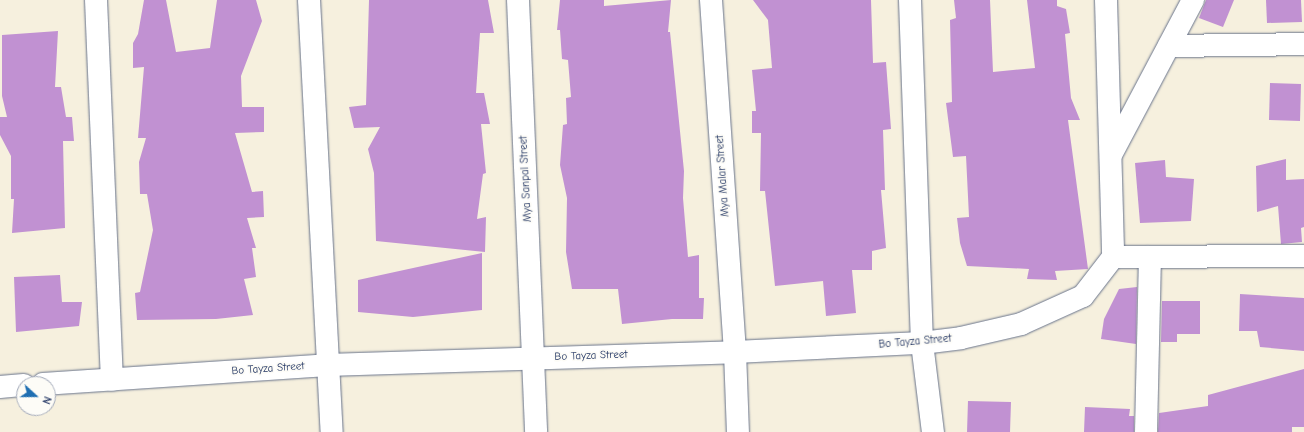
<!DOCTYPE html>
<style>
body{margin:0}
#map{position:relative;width:1304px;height:432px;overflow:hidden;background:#f6f0de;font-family:"Comic Neue",sans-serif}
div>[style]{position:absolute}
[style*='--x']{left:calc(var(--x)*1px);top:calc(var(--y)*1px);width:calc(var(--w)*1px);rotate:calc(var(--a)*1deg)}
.building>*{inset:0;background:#c191d2}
.roads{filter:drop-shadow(0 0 1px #68738b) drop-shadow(0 0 1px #68738b)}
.street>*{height:22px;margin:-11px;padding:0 11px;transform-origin:11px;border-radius:11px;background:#fff}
span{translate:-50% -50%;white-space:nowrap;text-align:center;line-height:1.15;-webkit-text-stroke:3.5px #fdfcf7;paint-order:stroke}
.street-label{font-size:11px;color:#1b2f5e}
.north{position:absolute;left:16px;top:376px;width:40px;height:40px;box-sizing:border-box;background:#fdfcf7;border:1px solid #a3aaba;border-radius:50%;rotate:111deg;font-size:11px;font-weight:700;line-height:16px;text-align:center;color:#1b2f5e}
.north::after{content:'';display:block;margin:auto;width:14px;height:18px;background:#1f6fb2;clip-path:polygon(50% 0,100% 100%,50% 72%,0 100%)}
</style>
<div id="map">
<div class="building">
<i style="clip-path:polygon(144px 0,166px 0,176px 52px,210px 48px,217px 0,256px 0,262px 21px,241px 76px,242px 107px,264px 107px,264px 132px,235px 133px,252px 192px,263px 191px,264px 217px,247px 218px,256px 248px,252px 248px,256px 277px,244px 279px,253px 315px,216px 319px,137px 320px,135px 293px,140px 292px,153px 230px,147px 194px,140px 194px,139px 162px,146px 138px,138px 138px,144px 67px,133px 68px,133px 43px,138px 34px)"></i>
<i style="clip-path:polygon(369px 0,488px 0,494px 33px,480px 33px,476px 93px,484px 93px,490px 124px,481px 124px,486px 173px,483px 174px,477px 219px,486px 217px,485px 252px,376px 241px,374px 173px,368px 149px,380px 127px,354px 128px,349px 107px,366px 105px)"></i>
<i style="clip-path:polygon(560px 0,604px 0,604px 6px,671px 0,668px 32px,670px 32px,684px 171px,683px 198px,688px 257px,699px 255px,699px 298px,704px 298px,703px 319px,672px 319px,622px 324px,618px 289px,572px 289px,566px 252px,567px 198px,560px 165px,563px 125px,567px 124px,566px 98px,571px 97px,568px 60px,562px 59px,560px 30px,557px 30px)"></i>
<i style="clip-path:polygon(753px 0,871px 0,873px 63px,886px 62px,891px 129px,883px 130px,885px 190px,881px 190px,886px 248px,872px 251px,872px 270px,852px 270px,856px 313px,826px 316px,823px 281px,775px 286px,765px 191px,760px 191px,761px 133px,752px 133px,752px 111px,756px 111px,752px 70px,772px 68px,768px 20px)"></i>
<i style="clip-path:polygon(954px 0,990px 0,993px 72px,1035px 68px,1027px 0,1057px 0,1057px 6px,1066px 9px,1070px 33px,1065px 34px,1071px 98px,1080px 120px,1068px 120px,1088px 269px,1055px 271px,1057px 280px,1027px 279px,1029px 269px,967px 266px,960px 243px,957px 218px,969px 217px,966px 156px,953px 157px,946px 103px,952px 102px,950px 20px,956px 18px)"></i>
<i style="clip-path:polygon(1206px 0,1234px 0,1223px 27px,1199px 18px)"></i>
<i style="clip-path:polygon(1266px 0,1301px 0,1302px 22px,1267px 23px)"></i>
<i style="clip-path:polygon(58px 31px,55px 87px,61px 87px,66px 117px,72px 117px,74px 141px,63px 141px,65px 228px,12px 233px,14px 199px,11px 199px,11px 156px,0 135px,0 117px,7px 117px,2px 96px,2px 35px)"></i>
<i style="clip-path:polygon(1270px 83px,1301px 84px,1300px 121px,1269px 120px)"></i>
<i style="clip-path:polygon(1286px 159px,1286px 180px,1304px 179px,1304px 227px,1301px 228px,1302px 242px,1281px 244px,1278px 206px,1257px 212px,1256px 166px)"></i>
<i style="clip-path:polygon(1165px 160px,1166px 177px,1194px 179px,1191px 221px,1140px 223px,1135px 163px)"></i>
<i style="clip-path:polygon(482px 253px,482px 310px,413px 317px,358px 312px,358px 280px)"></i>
<i style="clip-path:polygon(60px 275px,62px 302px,82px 302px,79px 326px,16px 332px,14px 277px)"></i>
<i style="clip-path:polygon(1137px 287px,1136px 344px,1101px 339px,1104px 319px,1119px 289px)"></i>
<i style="clip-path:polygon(1240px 294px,1304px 298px,1304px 351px,1260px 347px,1257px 331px,1239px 331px)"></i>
<i style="clip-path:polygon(1162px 301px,1200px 301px,1200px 334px,1177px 334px,1177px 342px,1161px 342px)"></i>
<i style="clip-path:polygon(1304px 369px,1304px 427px,1292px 427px,1292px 432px,1158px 432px,1159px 413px,1208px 406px,1208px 395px)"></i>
<i style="clip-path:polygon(968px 401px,1011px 402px,1010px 432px,967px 432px)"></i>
<i style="clip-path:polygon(1085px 407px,1130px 409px,1129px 416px,1134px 416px,1134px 432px,1084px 432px)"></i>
</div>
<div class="roads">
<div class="street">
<i style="--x:96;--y:0;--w:380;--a:87.6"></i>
<i style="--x:309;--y:0;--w:433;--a:87"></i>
<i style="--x:518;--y:0;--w:432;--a:87.6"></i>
<i style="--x:711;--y:0;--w:353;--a:86.1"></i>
<i style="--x:735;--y:352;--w:80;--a:87.9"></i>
<i style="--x:910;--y:0;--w:343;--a:88"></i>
<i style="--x:922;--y:343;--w:90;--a:83"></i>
<i style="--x:1106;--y:0;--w:257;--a:88.4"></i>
<i style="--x:1169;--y:46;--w:135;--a:-0.8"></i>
<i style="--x:1112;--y:153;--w:173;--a:-62.1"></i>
<i style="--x:1113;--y:257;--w:191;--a:-0.3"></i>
<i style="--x:43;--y:384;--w:285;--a:-3.8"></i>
<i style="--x:327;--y:365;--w:408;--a:-1.8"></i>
<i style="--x:735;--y:352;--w:187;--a:-2.8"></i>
<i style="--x:922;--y:343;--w:39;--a:-7"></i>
<i style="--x:961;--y:338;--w:62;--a:-13.1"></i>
<i style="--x:1021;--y:324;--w:68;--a:-24.3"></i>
<i style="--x:1083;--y:296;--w:49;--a:-52.4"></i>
<i style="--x:0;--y:387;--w:24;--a:-5"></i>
<i style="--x:1146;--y:432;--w:175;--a:-88.7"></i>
</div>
</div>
<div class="street-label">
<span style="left:723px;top:176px;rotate:-94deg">Mya Malar Street</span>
<span style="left:526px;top:179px;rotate:-93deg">Mya Sanpal Street</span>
<span style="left:915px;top:342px;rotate:-5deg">Bo Tayza Street</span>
<span style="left:591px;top:356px;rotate:-2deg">Bo Tayza Street</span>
<span style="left:268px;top:369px;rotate:-4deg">Bo Tayza Street</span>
</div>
<div class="north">N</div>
</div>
